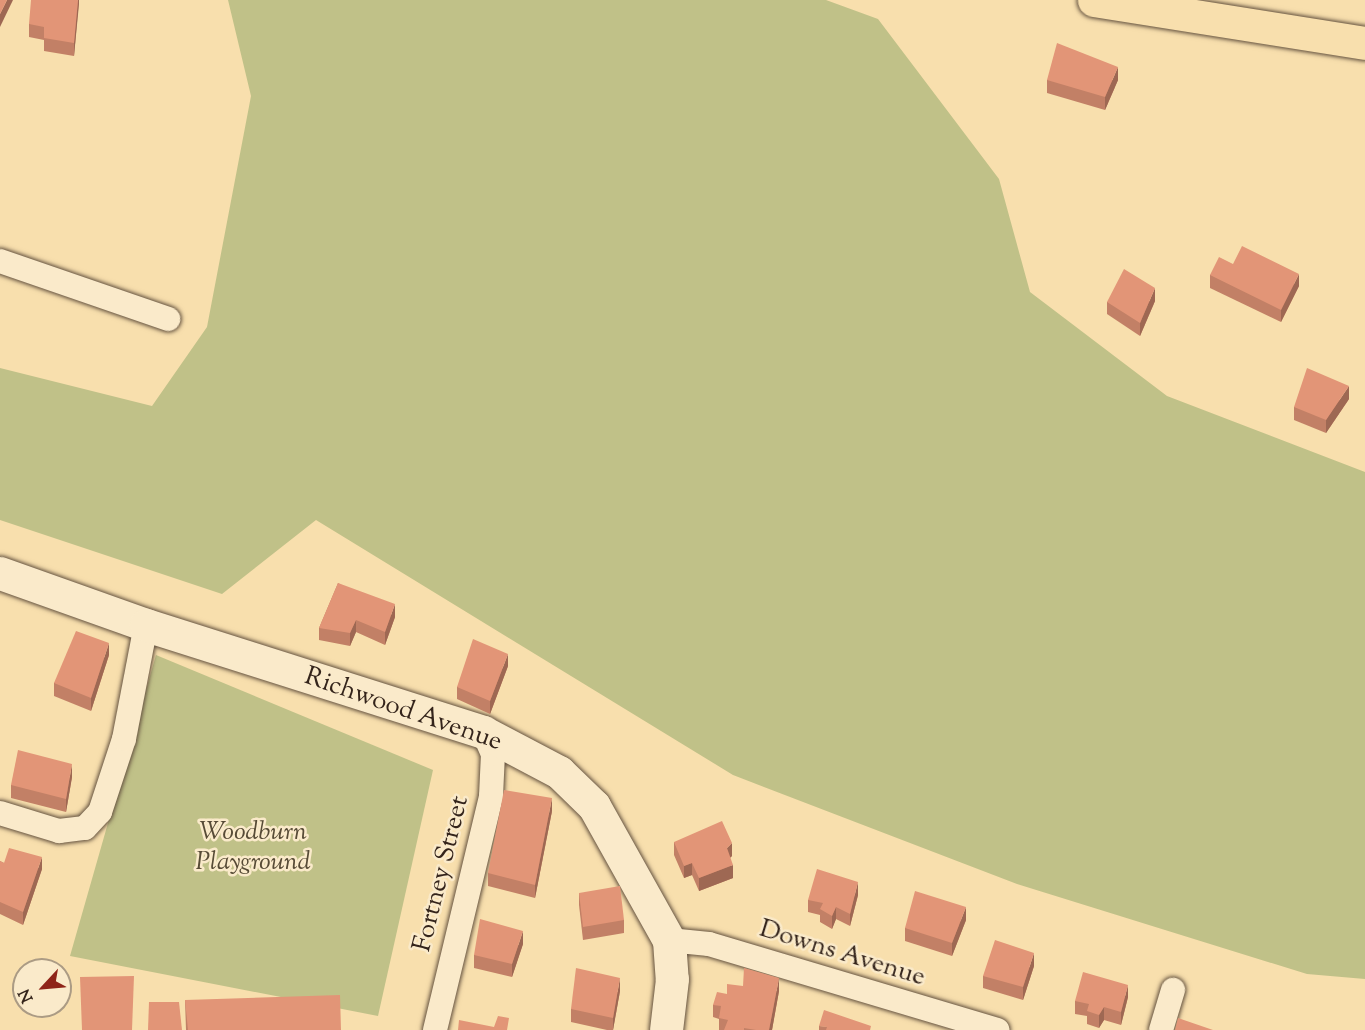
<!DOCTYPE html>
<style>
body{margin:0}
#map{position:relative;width:1365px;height:1030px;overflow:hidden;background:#f8dfad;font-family:"Sorts Mill Goudy",serif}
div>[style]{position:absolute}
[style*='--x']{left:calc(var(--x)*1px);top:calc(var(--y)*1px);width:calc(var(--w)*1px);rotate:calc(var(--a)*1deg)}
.green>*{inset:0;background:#c0c188}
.roads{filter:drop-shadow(0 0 2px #655340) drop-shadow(0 0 2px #655340)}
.street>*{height:24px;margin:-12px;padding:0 12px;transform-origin:12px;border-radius:12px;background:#faeaca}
.secondary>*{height:33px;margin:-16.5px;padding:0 16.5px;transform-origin:16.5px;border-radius:16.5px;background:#faeaca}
.primary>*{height:33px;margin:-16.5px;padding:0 16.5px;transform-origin:16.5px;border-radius:16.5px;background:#f8dfad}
.wall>*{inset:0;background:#c28066}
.shaded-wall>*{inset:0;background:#9e6853}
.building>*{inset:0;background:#e29577}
span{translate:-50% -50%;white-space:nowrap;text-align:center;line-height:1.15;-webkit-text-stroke:5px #faeaca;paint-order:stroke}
.street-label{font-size:26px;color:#34241b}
.park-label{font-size:26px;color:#574b36;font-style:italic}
.north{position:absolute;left:12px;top:958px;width:60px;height:60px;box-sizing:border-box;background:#faeaca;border:2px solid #ab9b84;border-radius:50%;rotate:244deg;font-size:16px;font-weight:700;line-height:24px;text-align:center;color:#34241b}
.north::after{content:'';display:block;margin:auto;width:21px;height:27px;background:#8f2418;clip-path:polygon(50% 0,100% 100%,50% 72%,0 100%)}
</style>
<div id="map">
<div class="green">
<i style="clip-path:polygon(228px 0,826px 0,878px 19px,999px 179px,1030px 292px,1167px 396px,1365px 472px,1365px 979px,1307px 974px,1017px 884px,733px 775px,316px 520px,222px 594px,0 520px,0 368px,152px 406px,207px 327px,251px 96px)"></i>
<i style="clip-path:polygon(156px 655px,433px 770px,378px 1016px,70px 956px)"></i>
</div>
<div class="roads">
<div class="street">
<i style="--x:0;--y:261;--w:178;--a:19"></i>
<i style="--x:0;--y:813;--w:62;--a:17"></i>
<i style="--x:59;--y:831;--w:26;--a:-7"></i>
<i style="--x:85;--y:828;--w:22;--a:-47"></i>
<i style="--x:100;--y:812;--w:77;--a:-71.8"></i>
<i style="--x:124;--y:739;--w:116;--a:-79.1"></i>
<i style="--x:669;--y:940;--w:40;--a:5.7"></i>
<i style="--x:709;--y:944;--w:301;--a:16.6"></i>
<i style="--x:435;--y:1030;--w:241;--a:-76.5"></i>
<i style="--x:491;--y:796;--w:42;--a:-87.3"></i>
<i style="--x:493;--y:754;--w:24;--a:-114"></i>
<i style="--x:1161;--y:1030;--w:42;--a:-73.3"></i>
</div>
<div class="secondary">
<i style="--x:0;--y:573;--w:155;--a:19.6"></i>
<i style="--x:146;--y:625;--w:354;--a:17.6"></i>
<i style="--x:483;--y:732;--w:86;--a:27.8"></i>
<i style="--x:559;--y:772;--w:49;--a:44.2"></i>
<i style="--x:594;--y:806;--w:154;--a:60.8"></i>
<i style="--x:669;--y:940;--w:39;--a:86"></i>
<i style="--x:672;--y:979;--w:51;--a:96.7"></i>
</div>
<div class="primary">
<i style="--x:1094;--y:0;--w:274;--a:9"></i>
</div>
</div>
<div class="wall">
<i style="clip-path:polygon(79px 0,74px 56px,44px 51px,44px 40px,29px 37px,29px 24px)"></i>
<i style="clip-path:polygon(1047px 80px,1118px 80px,1105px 110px,1047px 93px)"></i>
<i style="clip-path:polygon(1233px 264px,1299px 286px,1281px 322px,1210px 288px,1210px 275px)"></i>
<i style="clip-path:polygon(1155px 301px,1140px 336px,1107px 314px,1107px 302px)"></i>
<i style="clip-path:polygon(1349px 399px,1326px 433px,1294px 420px,1294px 407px)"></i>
<i style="clip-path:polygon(338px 583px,395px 617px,385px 645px,356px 632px,350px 646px,319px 640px,319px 628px)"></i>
<i style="clip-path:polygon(109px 655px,91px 711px,54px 696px,54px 683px)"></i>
<i style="clip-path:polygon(508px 666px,490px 714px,457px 699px,457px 687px)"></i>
<i style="clip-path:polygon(72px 777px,66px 812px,11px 798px,11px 785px)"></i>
<i style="clip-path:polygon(552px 811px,535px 898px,488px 886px,488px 873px)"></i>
<i style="clip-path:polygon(674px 842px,732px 856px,730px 858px,733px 878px,699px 891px,692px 875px,684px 878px,674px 855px)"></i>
<i style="clip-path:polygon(0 861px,4px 863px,42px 869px,23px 925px,0 914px)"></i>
<i style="clip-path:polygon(579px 893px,624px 920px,624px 933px,583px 940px,579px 905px)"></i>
<i style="clip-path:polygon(858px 895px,850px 926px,836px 919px,832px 929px,820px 922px,820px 915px,808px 912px,808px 900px)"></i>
<i style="clip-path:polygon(966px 920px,952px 956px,905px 941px,905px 928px)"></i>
<i style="clip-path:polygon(523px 944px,512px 977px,474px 968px,474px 955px)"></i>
<i style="clip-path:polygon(1034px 966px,1023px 1000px,983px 988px,983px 976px)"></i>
<i style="clip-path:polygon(620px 991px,613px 1030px,607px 1030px,571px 1022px,571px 1009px)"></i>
<i style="clip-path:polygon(779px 991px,772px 1030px,719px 1030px,719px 1019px,713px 1017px,713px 1005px,727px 994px)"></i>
<i style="clip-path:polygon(1128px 997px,1121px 1025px,1104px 1020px,1099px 1028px,1087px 1024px,1087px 1016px,1075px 1014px,1075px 1001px)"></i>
<i style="clip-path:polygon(185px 1000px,341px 1030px,346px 1030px,186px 1030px)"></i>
<i style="clip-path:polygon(819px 1026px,871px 1030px,819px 1030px)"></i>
</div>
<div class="shaded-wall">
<i style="clip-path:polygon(7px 0,13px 0,0 27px,0 14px)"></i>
<i style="clip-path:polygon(78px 0,79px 0,79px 4px,74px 56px,74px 43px)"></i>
<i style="clip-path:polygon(1118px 67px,1118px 80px,1105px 110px,1105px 97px)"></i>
<i style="clip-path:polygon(1299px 274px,1299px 286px,1281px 322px,1281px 310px)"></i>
<i style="clip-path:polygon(1155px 288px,1155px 301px,1140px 336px,1140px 323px)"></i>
<i style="clip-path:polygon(1349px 386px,1349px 399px,1326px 433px,1326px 420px)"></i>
<i style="clip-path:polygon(395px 604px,395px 617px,385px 645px,385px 632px)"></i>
<i style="clip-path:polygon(356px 620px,356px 632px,350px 646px,350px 633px)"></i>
<i style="clip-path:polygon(109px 643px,109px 655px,91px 711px,91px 698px)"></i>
<i style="clip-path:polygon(508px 654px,508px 666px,490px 714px,490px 701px)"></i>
<i style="clip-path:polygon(72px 764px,72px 777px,66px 812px,66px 799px)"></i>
<i style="clip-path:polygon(552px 798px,552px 811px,535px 898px,535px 885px)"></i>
<i style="clip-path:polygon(732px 843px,732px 856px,727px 860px,727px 848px)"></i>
<i style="clip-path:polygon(42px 857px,42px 869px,23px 925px,23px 912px)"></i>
<i style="clip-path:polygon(692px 863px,692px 875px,684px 878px,684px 866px)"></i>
<i style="clip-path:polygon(733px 865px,733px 878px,699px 891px,699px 878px)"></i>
<i style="clip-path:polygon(858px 882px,858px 895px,850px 926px,850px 914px)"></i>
<i style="clip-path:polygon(836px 907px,836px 919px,832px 929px,832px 916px)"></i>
<i style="clip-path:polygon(966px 907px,966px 920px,952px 956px,952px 943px)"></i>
<i style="clip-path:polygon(523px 931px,523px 944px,512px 977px,512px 964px)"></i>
<i style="clip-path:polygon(1034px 953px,1034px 966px,1023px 1000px,1023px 987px)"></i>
<i style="clip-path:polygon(620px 978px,620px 991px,613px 1030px,613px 1018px)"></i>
<i style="clip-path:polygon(779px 978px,779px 991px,772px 1030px,769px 1030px)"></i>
<i style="clip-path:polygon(1128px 985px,1128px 997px,1121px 1025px,1121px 1012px)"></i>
<i style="clip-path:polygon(1104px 1007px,1104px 1020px,1099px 1028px,1099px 1015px)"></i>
</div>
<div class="building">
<i style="clip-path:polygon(0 0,7px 0,0 14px)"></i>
<i style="clip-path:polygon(31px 0,78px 0,74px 43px,44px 38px,44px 27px,29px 24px)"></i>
<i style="clip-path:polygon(1057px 43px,1118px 67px,1105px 97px,1047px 80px)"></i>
<i style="clip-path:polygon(1242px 246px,1299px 274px,1281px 310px,1210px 275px,1219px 257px,1233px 264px)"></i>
<i style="clip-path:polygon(1124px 269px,1155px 288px,1140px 323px,1107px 302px)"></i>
<i style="clip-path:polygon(1307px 368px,1349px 386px,1326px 420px,1294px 407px)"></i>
<i style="clip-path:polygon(338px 583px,395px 604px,385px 632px,356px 620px,350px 633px,319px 628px)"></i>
<i style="clip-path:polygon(76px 631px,109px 643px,91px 698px,54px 683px)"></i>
<i style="clip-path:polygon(473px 639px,508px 654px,490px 701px,457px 687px)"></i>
<i style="clip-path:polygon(18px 750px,72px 764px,66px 799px,11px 785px)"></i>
<i style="clip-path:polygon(504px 790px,552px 798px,535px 885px,488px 873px)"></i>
<i style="clip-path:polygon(722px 821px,732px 843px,727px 848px,733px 865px,699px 878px,692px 863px,684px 866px,674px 842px)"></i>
<i style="clip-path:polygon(9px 848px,42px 857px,23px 912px,0 902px,0 861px,4px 863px)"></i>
<i style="clip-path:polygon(817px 869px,858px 882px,850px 914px,836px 907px,832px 916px,820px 909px,823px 903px,808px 900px)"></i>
<i style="clip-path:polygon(620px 886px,624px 920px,583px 927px,579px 893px)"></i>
<i style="clip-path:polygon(915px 891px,966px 907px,952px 943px,905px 928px)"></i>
<i style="clip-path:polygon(480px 919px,523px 931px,512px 964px,474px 955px)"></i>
<i style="clip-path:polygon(995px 940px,1034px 953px,1023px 987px,983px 976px)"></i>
<i style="clip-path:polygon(576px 968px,620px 978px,613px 1018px,571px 1009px)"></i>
<i style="clip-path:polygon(744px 968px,779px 978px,769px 1030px,756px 1030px,744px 1028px,744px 1030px,724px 1030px,728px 1020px,719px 1018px,721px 1006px,713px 1005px,717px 992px,727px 994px,727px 984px,743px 986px)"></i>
<i style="clip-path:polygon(1083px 972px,1128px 985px,1121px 1012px,1104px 1007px,1099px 1015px,1087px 1011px,1089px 1004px,1075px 1001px)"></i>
<i style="clip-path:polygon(134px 976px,132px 1030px,82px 1030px,80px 977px)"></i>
<i style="clip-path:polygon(340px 995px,341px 1030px,346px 1030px,188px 1030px,185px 1000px)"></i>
<i style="clip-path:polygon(149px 1002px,179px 1002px,182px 1030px,148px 1030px)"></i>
<i style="clip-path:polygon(824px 1010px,871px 1026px,870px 1030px,826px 1030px,827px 1027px,819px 1026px)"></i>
<i style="clip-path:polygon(498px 1016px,509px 1018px,507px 1030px,458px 1030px,459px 1020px,494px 1027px)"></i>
<i style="clip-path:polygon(1178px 1018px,1213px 1030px,1175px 1030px)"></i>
</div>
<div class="street-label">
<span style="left:403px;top:710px;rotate:19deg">Richwood Avenue</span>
<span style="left:442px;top:874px;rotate:-76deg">Fortney Street</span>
<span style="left:842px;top:954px;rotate:17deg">Downs Avenue</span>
</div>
<div class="park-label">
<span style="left:253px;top:848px">Woodburn<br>Playground</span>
</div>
<div class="north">N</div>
</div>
